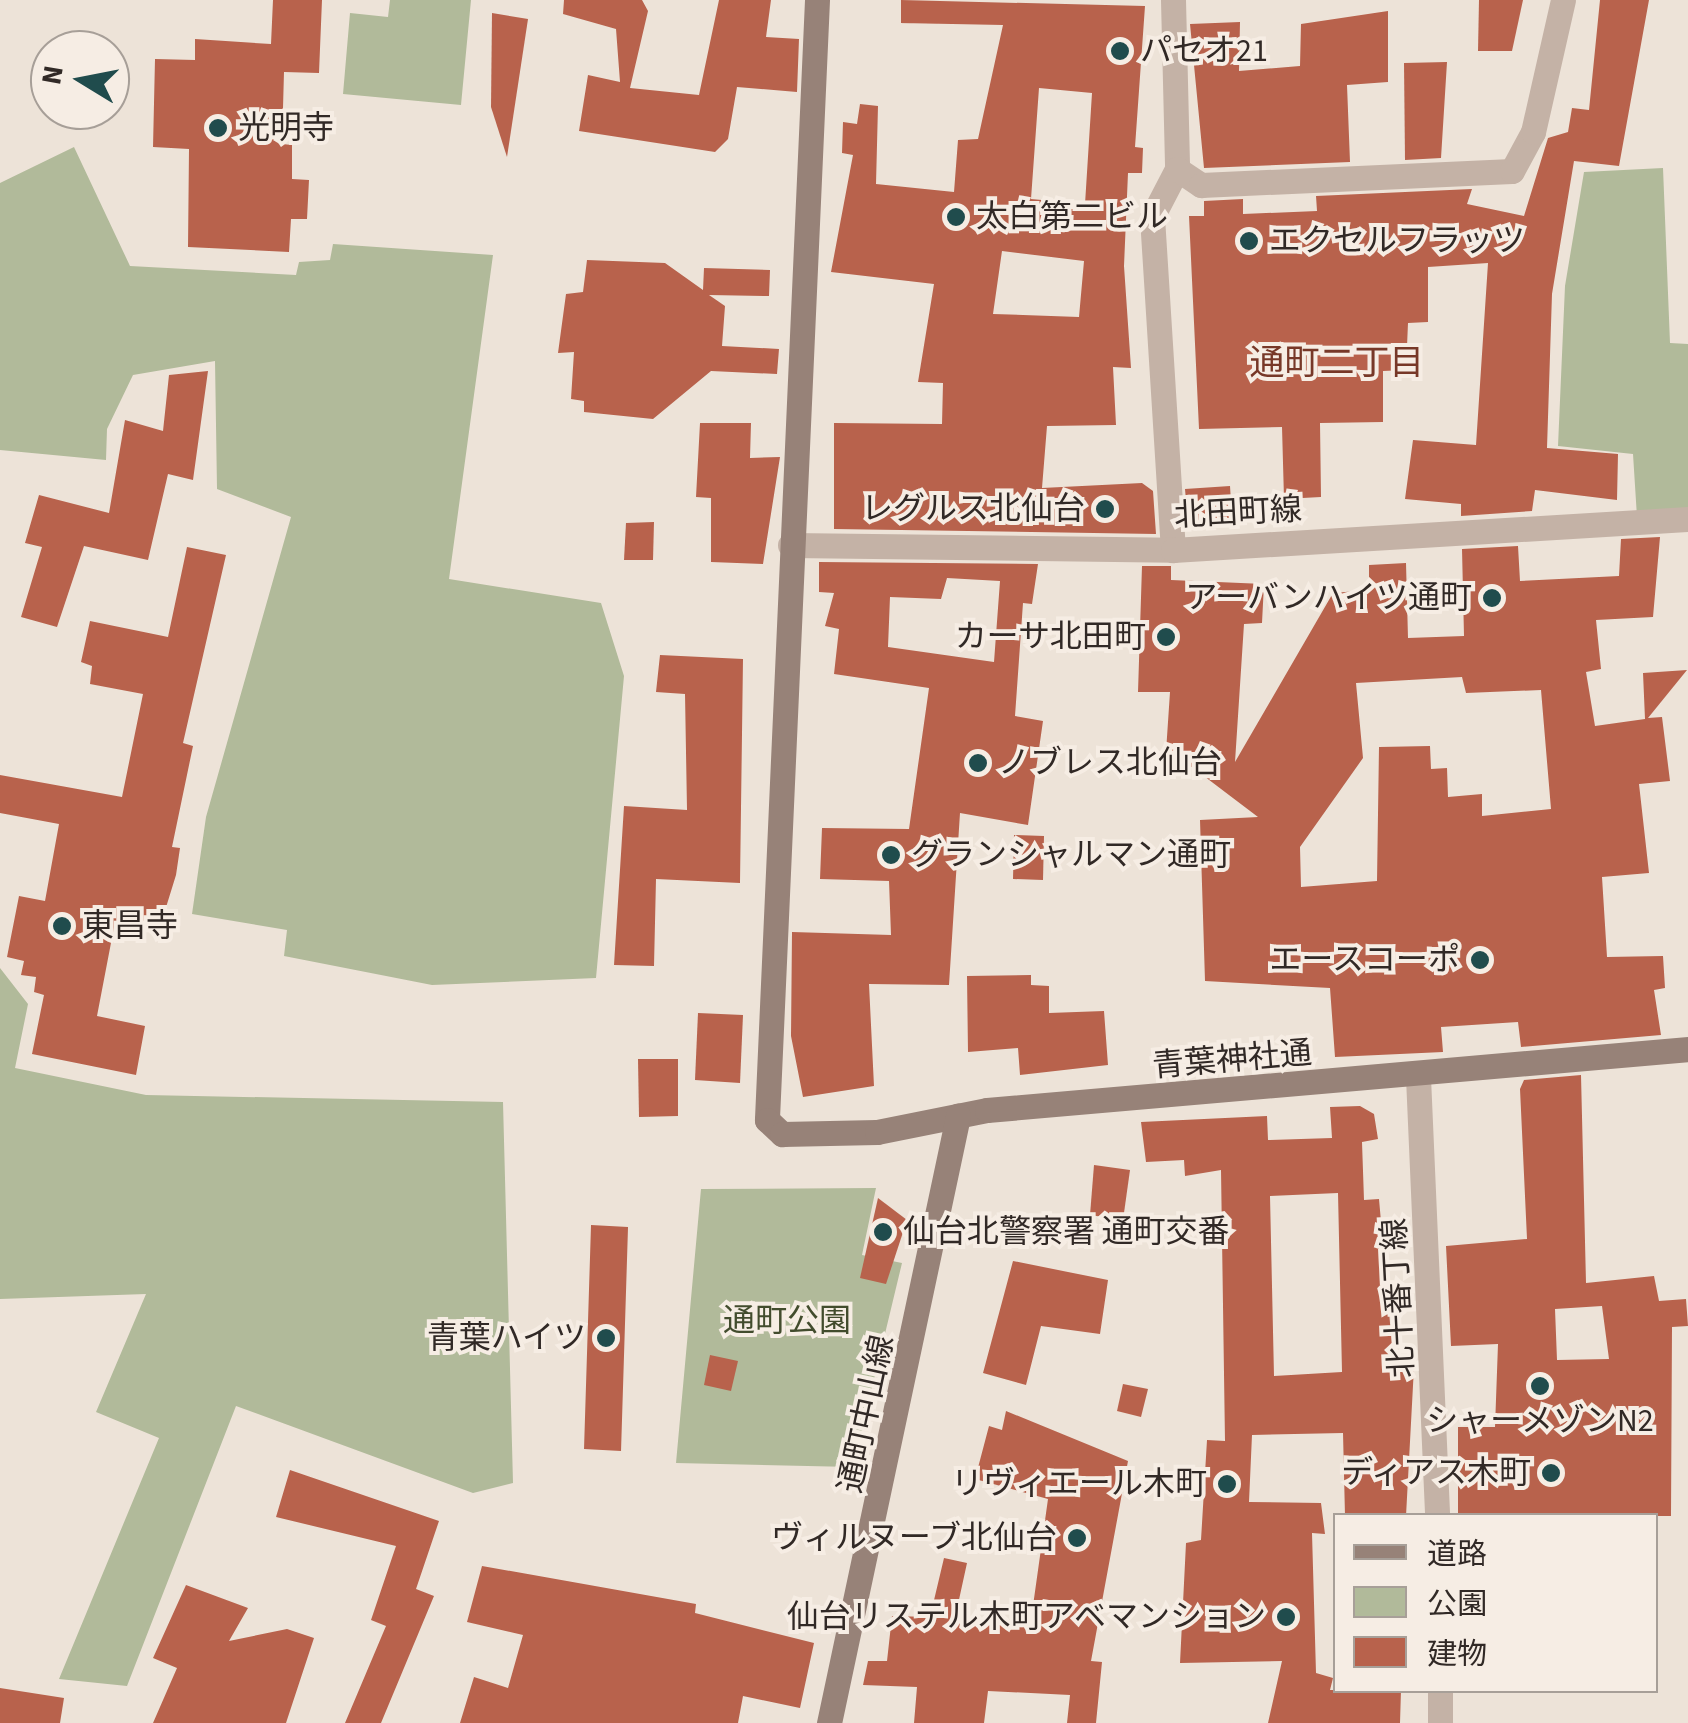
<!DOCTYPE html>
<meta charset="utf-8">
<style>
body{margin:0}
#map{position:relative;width:1688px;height:1723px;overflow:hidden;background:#ede3d8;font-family:"Source Sans 3","Noto Sans JP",sans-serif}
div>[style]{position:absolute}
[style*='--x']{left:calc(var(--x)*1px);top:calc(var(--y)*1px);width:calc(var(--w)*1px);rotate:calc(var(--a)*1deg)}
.green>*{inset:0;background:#b1ba9a}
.building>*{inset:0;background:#b8624c}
.street>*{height:25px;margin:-12.5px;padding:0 12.5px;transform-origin:12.5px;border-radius:12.5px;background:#c4b2a6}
.secondary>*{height:25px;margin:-12.5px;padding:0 12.5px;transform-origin:12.5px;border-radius:12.5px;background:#978278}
.dots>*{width:28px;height:28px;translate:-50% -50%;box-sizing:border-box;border:5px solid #f6ede4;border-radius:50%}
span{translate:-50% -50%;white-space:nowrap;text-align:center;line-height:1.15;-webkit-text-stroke:8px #f6ede4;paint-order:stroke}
.poi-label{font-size:32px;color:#312926}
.left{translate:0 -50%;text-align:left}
.right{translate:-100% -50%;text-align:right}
.street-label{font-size:32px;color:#312926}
.park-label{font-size:32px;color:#424c2d}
.neighbourhood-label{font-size:35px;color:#773828}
.legend{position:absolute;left:1333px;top:1513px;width:325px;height:180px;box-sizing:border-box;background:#f6ede4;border:2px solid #a79f98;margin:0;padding:12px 18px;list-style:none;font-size:30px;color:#312926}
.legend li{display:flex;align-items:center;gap:20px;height:50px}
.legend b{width:50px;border:2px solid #a79f98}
.north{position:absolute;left:30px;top:30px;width:100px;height:100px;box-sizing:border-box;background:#f6ede4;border:2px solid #a79f98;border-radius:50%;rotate:280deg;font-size:28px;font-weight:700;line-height:40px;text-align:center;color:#312926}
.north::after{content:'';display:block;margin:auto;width:35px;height:45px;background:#204c4d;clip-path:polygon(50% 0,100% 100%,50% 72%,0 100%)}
</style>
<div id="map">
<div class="green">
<i style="clip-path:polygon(390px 0,471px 0,461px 105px,343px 94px,350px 13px,388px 17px)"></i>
<i style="clip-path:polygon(74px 147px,130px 266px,296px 275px,299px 262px,330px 260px,333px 244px,493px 255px,449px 579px,601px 603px,624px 676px,596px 978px,432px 985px,284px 956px,287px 930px,192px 914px,206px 817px,291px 517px,217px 489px,215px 361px,133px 375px,107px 429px,106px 460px,0 450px,0 183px)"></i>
<i style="clip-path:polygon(1663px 168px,1670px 343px,1688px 344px,1688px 513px,1637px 517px,1633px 454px,1558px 446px,1565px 286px,1584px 172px)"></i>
<i style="clip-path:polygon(0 968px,28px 1004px,15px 1068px,146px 1095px,503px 1102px,513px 1483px,473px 1493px,236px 1406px,127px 1686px,59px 1679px,159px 1438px,96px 1412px,146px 1294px,0 1299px)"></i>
<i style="clip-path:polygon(876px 1188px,862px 1255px,902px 1263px,853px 1467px,676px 1463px,701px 1189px)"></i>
</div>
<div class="building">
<i style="clip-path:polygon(273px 0,322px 0,319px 73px,284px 72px,282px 144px,292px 145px,292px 179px,309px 180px,307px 219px,291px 219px,289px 252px,188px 247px,189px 149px,153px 147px,155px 59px,195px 60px,195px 39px,271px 44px)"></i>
<i style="clip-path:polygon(564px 0,642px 0,648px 11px,630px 88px,699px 95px,719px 0,771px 0,766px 37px,799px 39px,797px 92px,737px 87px,728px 139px,715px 152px,579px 131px,588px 75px,620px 82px,616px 29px,563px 14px)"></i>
<i style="clip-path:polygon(evenodd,901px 0,1145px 6px,1135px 147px,1143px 148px,1142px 173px,1128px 173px,1124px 266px,1131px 368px,1113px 367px,1116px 425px,1047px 426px,1042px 488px,1142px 483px,1153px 491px,1156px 534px,834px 529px,834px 423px,942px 424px,943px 383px,918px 382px,934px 284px,831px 272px,853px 155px,842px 153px,843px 122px,857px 124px,860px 104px,878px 106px,876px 184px,954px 192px,958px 140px,978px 139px,1003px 25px,901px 23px,901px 0,1039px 88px,1092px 93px,1085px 204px,1031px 199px,1039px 88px,901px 0,1002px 251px,1084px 261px,1079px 317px,993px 314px,1002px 251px)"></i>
<i style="clip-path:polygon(1479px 0,1523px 0,1512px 51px,1478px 51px)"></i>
<i style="clip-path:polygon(1600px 0,1649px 0,1619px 166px,1574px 161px,1552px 294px,1547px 448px,1618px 454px,1617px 500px,1535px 490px,1532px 511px,1461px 516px,1461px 504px,1405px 499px,1413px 440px,1476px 445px,1488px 263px,1428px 267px,1428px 322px,1408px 323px,1406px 370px,1383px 371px,1383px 422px,1320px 423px,1321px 497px,1284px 499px,1282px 427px,1199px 429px,1189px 216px,1204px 216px,1204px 201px,1243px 199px,1243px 214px,1317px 211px,1316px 196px,1472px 189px,1467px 204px,1524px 216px,1548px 138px,1568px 132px,1572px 108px,1589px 110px)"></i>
<i style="clip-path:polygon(1388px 11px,1388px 82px,1347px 85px,1350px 162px,1204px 168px,1190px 24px,1240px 22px,1239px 71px,1300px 66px,1301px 24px)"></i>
<i style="clip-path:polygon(492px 13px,528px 19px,507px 157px,491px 107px)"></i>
<i style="clip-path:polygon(1447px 62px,1441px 158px,1405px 160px,1404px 63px)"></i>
<i style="clip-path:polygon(587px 260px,665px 263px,703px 290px,704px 268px,770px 270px,769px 296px,709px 295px,725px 306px,722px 346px,779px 349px,777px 374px,711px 371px,653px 419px,584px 412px,584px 401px,571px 399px,574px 352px,558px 353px,566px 294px,583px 292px)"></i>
<i style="clip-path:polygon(208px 371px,193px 480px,168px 474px,148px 560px,84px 546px,57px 627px,21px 617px,42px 547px,25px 543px,39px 495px,109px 513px,125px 420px,163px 431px,169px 375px)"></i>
<i style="clip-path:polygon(700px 423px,751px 423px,750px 458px,780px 457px,763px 564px,711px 562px,711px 498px,696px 497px)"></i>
<i style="clip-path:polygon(1230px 486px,1232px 519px,1188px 522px,1185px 489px)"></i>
<i style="clip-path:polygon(654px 522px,653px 560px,624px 560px,626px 523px)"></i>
<i style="clip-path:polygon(evenodd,1660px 537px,1653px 617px,1596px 620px,1601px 669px,1586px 672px,1595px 726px,1645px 719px,1643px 673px,1687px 670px,1648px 718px,1662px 717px,1670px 781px,1639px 784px,1649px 873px,1602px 877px,1607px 957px,1663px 956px,1665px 988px,1654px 990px,1661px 1035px,1521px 1047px,1518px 1022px,1441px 1027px,1443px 1052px,1335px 1057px,1330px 988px,1205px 981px,1200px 820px,1258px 817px,1192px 767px,1165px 767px,1170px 692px,1138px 692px,1142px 566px,1171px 566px,1171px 580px,1264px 584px,1262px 623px,1244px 624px,1235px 762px,1333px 593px,1369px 590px,1369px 565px,1406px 563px,1408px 638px,1464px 636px,1462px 549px,1518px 546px,1520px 581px,1619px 576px,1621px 539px,1660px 537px,1462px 677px,1466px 693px,1541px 690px,1551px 809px,1482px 816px,1482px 794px,1448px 797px,1447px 768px,1431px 769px,1430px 746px,1379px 747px,1377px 881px,1301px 887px,1300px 847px,1363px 758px,1356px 683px,1462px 677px)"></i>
<i style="clip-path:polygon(187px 547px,226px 555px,183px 743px,193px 746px,172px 847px,180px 848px,176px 875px,159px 930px,115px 922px,97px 1016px,145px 1026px,136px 1075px,32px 1054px,44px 995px,34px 992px,36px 977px,21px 975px,24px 961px,7px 957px,19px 896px,45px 901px,59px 824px,0 813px,0 775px,122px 797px,143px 694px,90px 684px,92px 666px,81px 662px,90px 621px,168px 637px)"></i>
<i style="clip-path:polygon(evenodd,819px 562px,1038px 564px,1032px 604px,1023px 603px,1015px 716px,1043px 721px,1028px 825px,960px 813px,949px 985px,869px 984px,874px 1086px,803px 1097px,791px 1036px,792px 932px,891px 935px,889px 881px,820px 879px,822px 828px,909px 829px,929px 688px,834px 674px,839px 629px,825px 626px,834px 593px,819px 592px,819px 562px,947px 578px,1000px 581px,994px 662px,888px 647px,890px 597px,941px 599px,947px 578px)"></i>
<i style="clip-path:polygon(660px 655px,743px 659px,740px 883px,656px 879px,654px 966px,614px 965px,624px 806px,687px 810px,685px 694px,656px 692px)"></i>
<i style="clip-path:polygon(1014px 835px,1044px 836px,1043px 880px,1013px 879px)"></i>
<i style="clip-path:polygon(1031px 975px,1031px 985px,1049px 986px,1049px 1013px,1104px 1011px,1108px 1065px,1020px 1075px,1018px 1048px,968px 1052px,967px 976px)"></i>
<i style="clip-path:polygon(698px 1013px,743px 1015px,740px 1083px,695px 1080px)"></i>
<i style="clip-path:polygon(638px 1059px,678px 1059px,678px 1116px,639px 1117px)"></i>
<i style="clip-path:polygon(evenodd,1581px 1075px,1586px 1283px,1654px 1276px,1659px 1301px,1686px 1299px,1688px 1326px,1672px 1327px,1671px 1516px,1458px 1516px,1458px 1427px,1495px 1427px,1498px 1344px,1451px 1346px,1446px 1246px,1527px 1239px,1520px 1089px,1524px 1080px,1581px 1075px,1602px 1306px,1609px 1359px,1557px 1360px,1555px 1309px,1602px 1306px)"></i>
<i style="clip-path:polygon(evenodd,1360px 1106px,1374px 1114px,1378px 1139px,1362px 1142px,1364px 1200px,1379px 1199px,1394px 1368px,1414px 1367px,1406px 1516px,1345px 1516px,1343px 1433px,1252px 1435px,1249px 1502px,1321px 1503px,1325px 1534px,1312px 1533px,1316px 1673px,1333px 1678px,1330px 1690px,1401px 1690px,1400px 1723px,1268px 1723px,1282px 1661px,1180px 1663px,1186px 1543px,1201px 1540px,1207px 1440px,1225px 1441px,1221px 1170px,1185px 1176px,1184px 1160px,1146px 1162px,1141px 1122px,1267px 1116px,1268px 1140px,1332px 1138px,1330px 1107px,1360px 1106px,1338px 1193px,1342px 1372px,1274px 1376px,1270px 1196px,1338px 1193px)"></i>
<i style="clip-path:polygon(1094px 1165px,1130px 1170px,1123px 1220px,1090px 1215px)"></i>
<i style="clip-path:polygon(878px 1198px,907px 1220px,886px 1284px,860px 1278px)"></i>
<i style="clip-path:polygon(591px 1225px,628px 1227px,621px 1451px,584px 1449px)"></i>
<i style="clip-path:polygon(1013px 1261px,1108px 1280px,1100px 1334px,1041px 1326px,1026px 1385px,983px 1373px)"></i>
<i style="clip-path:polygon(710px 1355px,738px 1361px,731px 1391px,704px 1385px)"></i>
<i style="clip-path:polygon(1123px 1384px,1148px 1389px,1141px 1417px,1117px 1411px)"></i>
<i style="clip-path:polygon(1006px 1411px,1128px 1461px,1091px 1661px,1102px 1662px,1096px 1723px,1067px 1723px,1070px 1695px,988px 1691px,984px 1723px,914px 1723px,917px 1687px,863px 1685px,868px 1661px,887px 1661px,892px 1616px,930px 1617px,944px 1558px,967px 1563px,955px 1618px,1031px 1620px,1048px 1499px,975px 1479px,989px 1426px,1002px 1430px)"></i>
<i style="clip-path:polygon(290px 1470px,439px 1521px,416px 1589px,434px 1596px,381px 1723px,345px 1723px,386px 1626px,371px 1620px,396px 1546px,276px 1517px)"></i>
<i style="clip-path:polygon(482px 1566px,696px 1604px,695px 1613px,814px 1643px,800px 1708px,743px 1696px,738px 1723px,460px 1723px,474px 1677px,508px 1688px,523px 1635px,467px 1622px)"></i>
<i style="clip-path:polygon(186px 1585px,248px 1608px,229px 1641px,287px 1629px,314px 1638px,286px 1723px,153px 1723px,177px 1668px,153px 1658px)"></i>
<i style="clip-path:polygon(0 1688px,64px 1698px,60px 1723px,0 1723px)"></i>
</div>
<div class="street">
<i style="--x:1173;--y:0;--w:169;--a:88.6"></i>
<i style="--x:1177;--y:169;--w:54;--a:117.5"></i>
<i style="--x:1152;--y:217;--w:334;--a:86.4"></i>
<i style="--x:1177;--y:169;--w:29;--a:34"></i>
<i style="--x:1201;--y:185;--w:311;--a:-2.6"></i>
<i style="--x:1512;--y:171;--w:44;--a:-61.7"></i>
<i style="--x:1533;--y:132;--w:135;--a:-77.2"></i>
<i style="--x:790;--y:545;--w:383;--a:0.7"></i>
<i style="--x:1173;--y:550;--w:516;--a:-3.44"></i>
<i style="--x:1418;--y:1077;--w:439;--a:87.5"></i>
<i style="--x:1440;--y:1690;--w:33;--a:90"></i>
</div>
<div class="secondary">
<i style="--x:817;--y:0;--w:1121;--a:92.56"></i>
<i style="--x:767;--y:1120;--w:21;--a:43"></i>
<i style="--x:782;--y:1134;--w:95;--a:-1.2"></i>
<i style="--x:877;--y:1132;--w:112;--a:-11.3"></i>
<i style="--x:987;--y:1110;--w:704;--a:-4.97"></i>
<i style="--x:829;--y:1723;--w:621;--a:-78"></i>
</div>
<div class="dots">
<i style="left:1120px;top:51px;background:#204c4d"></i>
<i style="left:218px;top:128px;background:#204c4d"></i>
<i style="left:956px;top:217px;background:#204c4d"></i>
<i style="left:1249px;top:241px;background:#204c4d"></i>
<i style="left:1105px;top:509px;background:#204c4d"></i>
<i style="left:1492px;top:598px;background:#204c4d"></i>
<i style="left:1166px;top:637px;background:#204c4d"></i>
<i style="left:978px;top:763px;background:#204c4d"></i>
<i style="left:891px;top:855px;background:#204c4d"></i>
<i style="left:62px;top:926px;background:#204c4d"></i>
<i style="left:1480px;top:960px;background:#204c4d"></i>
<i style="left:883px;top:1232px;background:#204c4d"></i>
<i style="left:606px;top:1338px;background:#204c4d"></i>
<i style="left:1540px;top:1386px;background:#204c4d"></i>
<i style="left:1551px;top:1473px;background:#204c4d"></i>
<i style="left:1227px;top:1484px;background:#204c4d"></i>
<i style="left:1077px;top:1538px;background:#204c4d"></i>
<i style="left:1286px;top:1617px;background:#204c4d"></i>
</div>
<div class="poi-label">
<span class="left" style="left:1140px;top:51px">パセオ21</span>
<span class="left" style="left:238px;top:128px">光明寺</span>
<span class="left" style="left:976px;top:217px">太白第二ビル</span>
<span class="left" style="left:1269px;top:241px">エクセルフラッツ</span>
<span class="right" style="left:1085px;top:509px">レグルス北仙台</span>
<span class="right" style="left:1472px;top:598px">アーバンハイツ通町</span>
<span class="right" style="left:1146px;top:637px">カーサ北田町</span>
<span class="left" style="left:998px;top:763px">ノブレス北仙台</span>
<span class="left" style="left:911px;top:855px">グランシャルマン通町</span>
<span class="left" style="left:82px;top:926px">東昌寺</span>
<span class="right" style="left:1460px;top:960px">エースコーポ</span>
<span class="left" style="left:903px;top:1232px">仙台北警察署 通町交番</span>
<span class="right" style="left:586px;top:1338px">青葉ハイツ</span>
<span style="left:1540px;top:1421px">シャーメゾンN2</span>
<span class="right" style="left:1531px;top:1473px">ディアス木町</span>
<span class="right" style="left:1207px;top:1484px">リヴィエール木町</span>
<span class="right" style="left:1057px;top:1538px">ヴィルヌーブ北仙台</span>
<span class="right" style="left:1266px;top:1617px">仙台リステル木町アベマンション</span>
</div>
<div class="street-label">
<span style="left:1238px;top:513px;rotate:-3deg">北田町線</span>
<span style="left:1232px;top:1060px;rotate:-5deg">青葉神社通</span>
<span style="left:1399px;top:1298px;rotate:-93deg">北十番丁線</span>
<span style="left:867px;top:1414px;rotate:-78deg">通町中山線</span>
</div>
<div class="park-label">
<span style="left:787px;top:1321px">通町公園</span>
</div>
<div class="neighbourhood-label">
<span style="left:1337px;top:363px">通町二丁目</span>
</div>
<ul class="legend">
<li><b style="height:12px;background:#978278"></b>道路</li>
<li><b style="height:28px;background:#b1ba9a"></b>公園</li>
<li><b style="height:28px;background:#b8624c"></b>建物</li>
</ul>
<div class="north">N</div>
</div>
